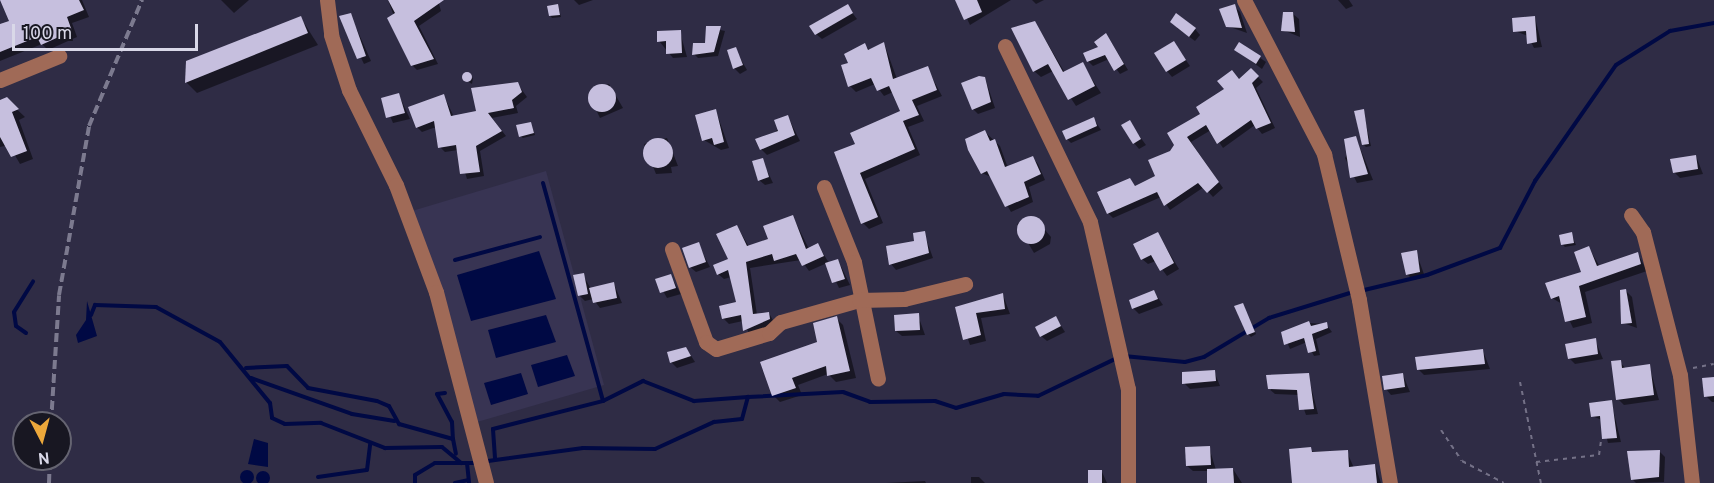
<!DOCTYPE html>
<style>
body{margin:0}
#map{position:relative;width:1714px;height:483px;overflow:hidden;background:#2f2c45;font-family:Overpass,sans-serif}
div>[style]{position:absolute}
[style*='--x']{left:calc(var(--x)*1px);top:calc(var(--y)*1px);width:calc(var(--w)*1px);rotate:calc(var(--a)*1deg)}
.built>*{inset:0;background:#383453}
.water>*{inset:0;background:#000944}
.round{border-radius:50%}
.shadow>*{inset:0;background:#0007}
.stream>*{height:4px;margin:-2px;padding:0 2px;transform-origin:2px;border-radius:2px;background:#000944}
.building>*{inset:0;background:#c6bfde}
.path>*{height:2px;margin-top:-1px;transform-origin:0;background:repeating-linear-gradient(90deg,#747187 0 4.5px,transparent 0 9px)}
.minor>*{height:15px;margin:-7.5px;padding:0 7.5px;transform-origin:7.5px;border-radius:7.5px;background:#a06a57}
.rail>*{height:4px;margin-top:-2px;transform-origin:0;background:repeating-linear-gradient(90deg,#7c7a8f 0 9px,transparent 0 13.5px)}
span{translate:-50% -50%;white-space:nowrap;text-align:center;line-height:1.15;-webkit-text-stroke:6px #181722;paint-order:stroke}
.north{position:absolute;left:12px;top:411px;width:60px;height:60px;box-sizing:border-box;background:#181722;border:2px solid #656471;border-radius:50%;rotate:174deg;font-size:16px;font-weight:700;line-height:24px;text-align:center;color:#d9d8e8}
.north::after{content:'';display:block;margin:auto;width:21px;height:27px;background:#eda83b;clip-path:polygon(50% 0,100% 100%,50% 72%,0 100%)}
.scale{position:absolute;left:12px;top:24px;width:186px;height:27px;box-sizing:border-box;border:3px solid #d9d8e8;border-top:0;padding-left:8px;font-size:18px;line-height:21px;white-space:nowrap;color:#d9d8e8;-webkit-text-stroke:4px #181722;paint-order:stroke}
</style>
<div id="map">
<div class="built">
<i style="clip-path:polygon(546px 171px,604px 385px,477px 422px,412px 211px)"></i>
</div>
<div class="water">
<i style="clip-path:polygon(539px 251px,556px 299px,471px 321px,457px 275px)"></i>
<i style="clip-path:polygon(87px 301px,97px 336px,78px 343px,76px 335px,86px 320px)"></i>
<i style="clip-path:polygon(546px 315px,556px 342px,496px 358px,488px 330px)"></i>
<i style="clip-path:polygon(567px 355px,575px 376px,538px 387px,531px 365px)"></i>
<i style="clip-path:polygon(521px 373px,528px 394px,491px 405px,484px 383px)"></i>
<i style="clip-path:polygon(254px 439px,268px 443px,268px 467px,248px 464px)"></i>
<i class="round" style="left:240px;top:470px;width:14px;height:14px"></i>
<i class="round" style="left:256px;top:471px;width:14px;height:14px"></i>
</div>
<div class="shadow">
<i style="clip-path:polygon(42px 0,82px 0,89px 17px,72px 23px,77px 37px,48px 50px,42px 44px,0 61px,0 32px,10px 27px,9px 17px)"></i>
<i style="clip-path:polygon(249px 0,234px 13px,221px 0)"></i>
<i style="clip-path:polygon(388px 0,438px 0,441px 11px,419px 26px,438px 64px,417px 70px,412px 65px)"></i>
<i style="clip-path:polygon(574px 0,593px 0,579px 5px)"></i>
<i style="clip-path:polygon(958px 0,1011px 0,970px 25px)"></i>
<i style="clip-path:polygon(1032px 0,1044px 0,1036px 4px)"></i>
<i style="clip-path:polygon(1338px 0,1349px 0,1353px 6px,1346px 9px)"></i>
<i style="clip-path:polygon(558px 6px,561px 17px,552px 18px,550px 15px)"></i>
<i style="clip-path:polygon(847px 6px,857px 19px,822px 39px,816px 34px)"></i>
<i style="clip-path:polygon(1234px 6px,1240px 12px,1247px 33px,1227px 26px)"></i>
<i style="clip-path:polygon(350px 14px,371px 61px,364px 64px,341px 17px)"></i>
<i style="clip-path:polygon(1293px 14px,1299px 19px,1300px 37px,1283px 30px)"></i>
<i style="clip-path:polygon(1535px 17px,1542px 47px,1534px 48px,1528px 36px,1515px 31px)"></i>
<i style="clip-path:polygon(301px 18px,318px 45px,197px 93px,186px 82px)"></i>
<i style="clip-path:polygon(1035px 22px,1065px 73px,1082px 64px,1101px 93px,1076px 106px,1053px 71px,1041px 77px,1034px 71px)"></i>
<i style="clip-path:polygon(707px 27px,725px 31px,718px 56px,698px 58px,694px 54px,706px 44px)"></i>
<i style="clip-path:polygon(1177px 28px,1195px 29px,1200px 35px,1195px 41px)"></i>
<i style="clip-path:polygon(680px 32px,687px 57px,673px 58px,659px 41px)"></i>
<i style="clip-path:polygon(1110px 40px,1128px 70px,1120px 74px,1109px 59px,1093px 66px,1088px 61px)"></i>
<i style="clip-path:polygon(884px 43px,897px 79px,927px 68px,942px 96px,917px 106px,924px 121px,908px 127px,920px 155px,865px 179px,883px 223px,869px 229px,863px 223px,857px 145px,902px 112px,893px 92px,884px 96px,875px 84px,856px 92px,850px 86px,850px 63px,864px 45px,870px 50px)"></i>
<i style="clip-path:polygon(1174px 43px,1190px 66px,1172px 77px,1167px 71px)"></i>
<i style="clip-path:polygon(1240px 44px,1266px 62px,1262px 69px,1236px 50px)"></i>
<i style="clip-path:polygon(735px 49px,747px 70px,740px 74px,734px 68px)"></i>
<i style="clip-path:polygon(1251px 70px,1263px 82px,1256px 88px,1275px 128px,1262px 134px,1255px 125px,1223px 148px,1211px 130px,1191px 142px,1223px 188px,1213px 197px,1204px 187px,1170px 210px,1161px 197px,1113px 218px,1108px 213px,1129px 179px,1136px 187px,1157px 177px,1203px 115px)"></i>
<i style="clip-path:polygon(465px 75px,473px 78px,472px 84px,464px 79px)"></i>
<i style="clip-path:polygon(985px 78px,995px 108px,978px 114px,973px 109px)"></i>
<i style="clip-path:polygon(517px 83px,527px 97px,516px 106px,518px 113px,492px 118px,506px 136px,480px 151px,484px 176px,467px 179px,458px 150px,445px 152px,440px 147px,436px 127px,422px 132px,417px 127px,444px 96px,454px 117px,478px 112px)"></i>
<i style="clip-path:polygon(609px 84px,623px 108px,600px 118px,588px 93px)"></i>
<i style="clip-path:polygon(399px 95px,410px 119px,393px 123px,383px 99px)"></i>
<i style="clip-path:polygon(6px 99px,25px 117px,19px 120px,33px 159px,20px 164px,9px 145px,0 147px,0 102px)"></i>
<i style="clip-path:polygon(716px 111px,729px 148px,721px 150px,704px 140px)"></i>
<i style="clip-path:polygon(1363px 111px,1371px 146px,1366px 147px,1363px 144px)"></i>
<i style="clip-path:polygon(788px 117px,800px 141px,767px 155px,761px 149px)"></i>
<i style="clip-path:polygon(1094px 119px,1101px 130px,1071px 143px,1067px 139px)"></i>
<i style="clip-path:polygon(1129px 122px,1146px 145px,1139px 149px,1134px 143px)"></i>
<i style="clip-path:polygon(531px 124px,535px 135px,523px 138px,520px 136px)"></i>
<i style="clip-path:polygon(985px 132px,1000px 146px,1008px 168px,1033px 158px,1038px 164px,1045px 180px,1029px 187px,1033px 202px,1011px 212px,991px 177px,982px 173px)"></i>
<i style="clip-path:polygon(667px 138px,678px 166px,671px 167px,672px 173px,656px 174px,644px 144px)"></i>
<i style="clip-path:polygon(1356px 138px,1373px 180px,1357px 183px,1345px 158px)"></i>
<i style="clip-path:polygon(1696px 156px,1703px 174px,1680px 178px,1674px 172px)"></i>
<i style="clip-path:polygon(762px 160px,773px 183px,765px 185px,759px 180px)"></i>
<i style="clip-path:polygon(1033px 216px,1051px 237px,1050px 244px,1034px 253px,1017px 224px)"></i>
<i style="clip-path:polygon(793px 217px,809px 249px,818px 245px,829px 263px,838px 260px,850px 285px,839px 288px,827px 263px,809px 271px,801px 260px,750px 268px,757px 315px,769px 313px,775px 324px,750px 335px,743px 321px,729px 324px,723px 318px,738px 303px,731px 277px,724px 279px,718px 274px,730px 260px,737px 226px,749px 247px,770px 240px)"></i>
<i style="clip-path:polygon(924px 233px,933px 258px,896px 270px,891px 264px)"></i>
<i style="clip-path:polygon(1158px 234px,1179px 269px,1167px 276px,1156px 261px,1148px 264px,1142px 259px)"></i>
<i style="clip-path:polygon(1571px 234px,1576px 245px,1565px 247px,1563px 245px)"></i>
<i style="clip-path:polygon(698px 244px,710px 267px,696px 272px,690px 267px)"></i>
<i style="clip-path:polygon(1589px 248px,1600px 267px,1638px 254px,1647px 271px,1585px 292px,1592px 323px,1573px 328px,1562px 304px,1552px 298px,1583px 272px)"></i>
<i style="clip-path:polygon(1416px 252px,1425px 277px,1413px 280px,1407px 274px)"></i>
<i style="clip-path:polygon(583px 275px,591px 289px,614px 284px,622px 303px,600px 308px,593px 299px,585px 301px,579px 295px)"></i>
<i style="clip-path:polygon(670px 275px,681px 294px,667px 298px,657px 280px)"></i>
<i style="clip-path:polygon(1626px 291px,1632px 297px,1637px 328px,1623px 323px)"></i>
<i style="clip-path:polygon(1154px 292px,1163px 305px,1139px 314px,1133px 308px)"></i>
<i style="clip-path:polygon(1003px 295px,1010px 314px,981px 318px,986px 341px,970px 345px,957px 308px)"></i>
<i style="clip-path:polygon(1242px 304px,1256px 334px,1251px 337px,1248px 334px)"></i>
<i style="clip-path:polygon(918px 315px,925px 335px,902px 336px,896px 331px)"></i>
<i style="clip-path:polygon(836px 318px,843px 325px,856px 378px,836px 382px,828px 374px,798px 385px,802px 395px,780px 402px,773px 395px)"></i>
<i style="clip-path:polygon(1056px 318px,1065px 332px,1047px 341px,1041px 336px)"></i>
<i style="clip-path:polygon(1309px 323px,1326px 324px,1332px 332px,1316px 339px,1320px 355px,1314px 356px,1307px 342px,1290px 349px,1283px 333px)"></i>
<i style="clip-path:polygon(1595px 340px,1603px 359px,1575px 364px,1569px 358px)"></i>
<i style="clip-path:polygon(686px 348px,695px 362px,677px 368px,671px 362px)"></i>
<i style="clip-path:polygon(1483px 351px,1490px 369px,1424px 375px,1418px 369px)"></i>
<i style="clip-path:polygon(1620px 362px,1626px 369px,1649px 365px,1659px 400px,1624px 405px,1618px 399px)"></i>
<i style="clip-path:polygon(1214px 371px,1220px 386px,1190px 389px,1184px 383px)"></i>
<i style="clip-path:polygon(1308px 375px,1318px 414px,1306px 415px,1299px 395px,1275px 394px,1269px 389px)"></i>
<i style="clip-path:polygon(1403px 375px,1410px 392px,1391px 395px,1386px 389px)"></i>
<i style="clip-path:polygon(1714px 379px,1714px 402px,1712px 402px,1706px 396px)"></i>
<i style="clip-path:polygon(1611px 401px,1621px 442px,1608px 443px,1602px 420px,1592px 416px)"></i>
<i style="clip-path:polygon(1209px 447px,1216px 470px,1233px 469px,1242px 483px,1209px 483px,1208px 471px,1193px 471px,1187px 466px)"></i>
<i style="clip-path:polygon(1290px 451px,1347px 452px,1354px 468px,1375px 465px,1381px 483px,1293px 483px)"></i>
<i style="clip-path:polygon(1659px 451px,1665px 457px,1664px 482px,1636px 483px,1632px 479px)"></i>
<i style="clip-path:polygon(1102px 472px,1107px 483px,1090px 483px)"></i>
<i style="clip-path:polygon(971px 477px,979px 477px,985px 483px,971px 483px)"></i>
<i style="clip-path:polygon(925px 481px,926px 483px,886px 483px)"></i>
</div>
<div class="stream">
<i style="--x:543;--y:183;--w:226;--a:74.6"></i>
<i style="--x:455;--y:260;--w:88;--a:-15.1"></i>
<i style="--x:1360;--y:291;--w:69;--a:-13.4"></i>
<i style="--x:1427;--y:275;--w:78;--a:-20.3"></i>
<i style="--x:1500;--y:248;--w:76;--a:-62.4"></i>
<i style="--x:1535;--y:181;--w:141;--a:-55.1"></i>
<i style="--x:1616;--y:65;--w:64;--a:-32.2"></i>
<i style="--x:1670;--y:31;--w:45;--a:-10.3"></i>
<i style="--x:91;--y:315;--w:11;--a:-68"></i>
<i style="--x:95;--y:305;--w:61;--a:1.9"></i>
<i style="--x:156;--y:307;--w:73;--a:28.7"></i>
<i style="--x:220;--y:342;--w:79;--a:50.7"></i>
<i style="--x:270;--y:403;--w:15;--a:82"></i>
<i style="--x:272;--y:418;--w:14;--a:25"></i>
<i style="--x:285;--y:424;--w:36;--a:-2"></i>
<i style="--x:321;--y:423;--w:69;--a:21.3"></i>
<i style="--x:385;--y:448;--w:57;--a:-1"></i>
<i style="--x:442;--y:447;--w:25;--a:40"></i>
<i style="--x:461;--y:463;--w:12;--a:0"></i>
<i style="--x:26;--y:333;--w:12;--a:-145"></i>
<i style="--x:16;--y:326;--w:14;--a:-98"></i>
<i style="--x:14;--y:312;--w:36;--a:-58"></i>
<i style="--x:1124;--y:356;--w:61;--a:5.6"></i>
<i style="--x:1185;--y:362;--w:20;--a:-15"></i>
<i style="--x:1204;--y:357;--w:76;--a:-31"></i>
<i style="--x:1269;--y:318;--w:88;--a:-17.2"></i>
<i style="--x:246;--y:368;--w:41;--a:-2.8"></i>
<i style="--x:287;--y:366;--w:30;--a:46"></i>
<i style="--x:308;--y:388;--w:70;--a:10.7"></i>
<i style="--x:377;--y:401;--w:13;--a:23"></i>
<i style="--x:389;--y:406;--w:21;--a:61"></i>
<i style="--x:399;--y:424;--w:56;--a:15.5"></i>
<i style="--x:453;--y:439;--w:15;--a:79"></i>
<i style="--x:251;--y:378;--w:107;--a:19.6"></i>
<i style="--x:352;--y:414;--w:43;--a:9.5"></i>
<i style="--x:445;--y:393;--w:8;--a:173"></i>
<i style="--x:437;--y:394;--w:32;--a:62"></i>
<i style="--x:452;--y:422;--w:17;--a:87"></i>
<i style="--x:495;--y:458;--w:29;--a:-94"></i>
<i style="--x:493;--y:429;--w:114;--a:-14.3"></i>
<i style="--x:603;--y:401;--w:45;--a:-26.6"></i>
<i style="--x:643;--y:381;--w:55;--a:21.4"></i>
<i style="--x:694;--y:401;--w:54;--a:-4.2"></i>
<i style="--x:488;--y:461;--w:96;--a:-7.8"></i>
<i style="--x:583;--y:448;--w:72;--a:0.8"></i>
<i style="--x:655;--y:449;--w:65;--a:-24.6"></i>
<i style="--x:714;--y:422;--w:28;--a:-6"></i>
<i style="--x:742;--y:419;--w:23;--a:-75"></i>
<i style="--x:748;--y:397;--w:95;--a:-3"></i>
<i style="--x:843;--y:392;--w:29;--a:20"></i>
<i style="--x:870;--y:402;--w:65;--a:-0.9"></i>
<i style="--x:935;--y:401;--w:22;--a:18"></i>
<i style="--x:956;--y:408;--w:50;--a:-16.3"></i>
<i style="--x:1004;--y:394;--w:34;--a:3"></i>
<i style="--x:1038;--y:396;--w:88;--a:-25.7"></i>
<i style="--x:467;--y:463;--w:20;--a:84"></i>
<i style="--x:318;--y:477;--w:49;--a:-8.1"></i>
<i style="--x:367;--y:470;--w:26;--a:-83"></i>
<i style="--x:415;--y:483;--w:8;--a:-90"></i>
<i style="--x:415;--y:475;--w:23;--a:-31"></i>
<i style="--x:435;--y:463;--w:26;--a:0"></i>
<i style="--x:455;--y:483;--w:13;--a:-13"></i>
</div>
<div class="building">
<i style="clip-path:polygon(0 0,79px 0,84px 10px,67px 17px,72px 31px,41px 45px,37px 37px,0 52px,0 24px,9px 21px)"></i>
<i style="clip-path:polygon(388px 0,444px 0,414px 21px,434px 59px,411px 66px,387px 18px,395px 13px)"></i>
<i style="clip-path:polygon(955px 0,977px 0,982px 12px,964px 20px)"></i>
<i style="clip-path:polygon(558px 4px,560px 15px,549px 16px,547px 6px)"></i>
<i style="clip-path:polygon(848px 4px,853px 13px,815px 35px,809px 26px)"></i>
<i style="clip-path:polygon(1235px 4px,1242px 28px,1226px 27px,1219px 9px)"></i>
<i style="clip-path:polygon(1283px 12px,1293px 12px,1295px 32px,1281px 31px)"></i>
<i style="clip-path:polygon(351px 13px,366px 56px,357px 59px,339px 16px)"></i>
<i style="clip-path:polygon(1176px 13px,1196px 28px,1189px 37px,1170px 22px)"></i>
<i style="clip-path:polygon(301px 16px,308px 33px,185px 83px,186px 61px)"></i>
<i style="clip-path:polygon(1535px 16px,1537px 42px,1527px 44px,1526px 31px,1513px 32px,1512px 18px)"></i>
<i style="clip-path:polygon(1035px 21px,1063px 72px,1083px 62px,1095px 86px,1068px 100px,1048px 64px,1033px 72px,1011px 28px)"></i>
<i style="clip-path:polygon(706px 26px,721px 26px,714px 52px,692px 55px,693px 43px,705px 43px)"></i>
<i style="clip-path:polygon(681px 30px,682px 53px,666px 54px,666px 41px,657px 42px,657px 31px)"></i>
<i style="clip-path:polygon(1106px 33px,1124px 64px,1114px 71px,1105px 55px,1087px 62px,1083px 53px,1098px 47px,1094px 42px)"></i>
<i style="clip-path:polygon(1174px 41px,1186px 60px,1166px 72px,1154px 53px)"></i>
<i style="clip-path:polygon(884px 42px,893px 79px,928px 66px,937px 90px,912px 100px,919px 115px,903px 121px,915px 149px,860px 173px,878px 217px,861px 224px,834px 152px,855px 144px,850px 133px,900px 111px,889px 86px,877px 91px,871px 78px,848px 87px,841px 65px,848px 63px,844px 54px,865px 43px,868px 50px)"></i>
<i style="clip-path:polygon(1239px 42px,1261px 56px,1256px 64px,1234px 50px)"></i>
<i style="clip-path:polygon(736px 47px,743px 65px,733px 69px,727px 50px)"></i>
<i style="clip-path:polygon(1251px 68px,1259px 76px,1252px 83px,1271px 123px,1256px 129px,1251px 120px,1217px 144px,1206px 125px,1187px 137px,1219px 182px,1207px 193px,1198px 183px,1164px 206px,1157px 192px,1107px 214px,1097px 192px,1130px 178px,1135px 186px,1155px 176px,1148px 160px,1170px 151px,1174px 145px,1167px 133px,1200px 114px,1196px 107px,1224px 89px,1217px 81px,1232px 70px,1239px 79px)"></i>
<i class="round" style="left:462px;top:72px;width:10px;height:10px"></i>
<i style="clip-path:polygon(979px 76px,985px 77px,991px 102px,972px 110px,961px 83px)"></i>
<i style="clip-path:polygon(518px 82px,522px 92px,512px 100px,514px 108px,488px 113px,502px 131px,476px 146px,480px 172px,460px 174px,456px 145px,438px 148px,434px 121px,416px 128px,408px 107px,444px 94px,451px 116px,476px 111px,471px 88px)"></i>
<i class="round" style="left:588px;top:84px;width:28px;height:28px"></i>
<i style="clip-path:polygon(399px 93px,405px 113px,386px 118px,381px 98px)"></i>
<i style="clip-path:polygon(7px 97px,19px 109px,12px 112px,27px 151px,11px 157px,0 137px,0 100px)"></i>
<i style="clip-path:polygon(716px 109px,724px 142px,714px 145px,712px 138px,702px 141px,695px 115px)"></i>
<i style="clip-path:polygon(1364px 109px,1369px 144px,1362px 145px,1354px 111px)"></i>
<i style="clip-path:polygon(788px 115px,795px 135px,760px 150px,755px 139px,778px 131px,774px 120px)"></i>
<i style="clip-path:polygon(1094px 117px,1097px 126px,1066px 140px,1062px 131px)"></i>
<i style="clip-path:polygon(1130px 120px,1141px 139px,1133px 144px,1121px 125px)"></i>
<i style="clip-path:polygon(531px 122px,534px 133px,519px 137px,516px 125px)"></i>
<i style="clip-path:polygon(985px 130px,990px 141px,995px 139px,1005px 167px,1033px 156px,1041px 174px,1024px 182px,1029px 197px,1005px 207px,987px 171px,981px 174px,968px 150px,965px 139px)"></i>
<i style="clip-path:polygon(1356px 136px,1368px 174px,1350px 178px,1344px 139px)"></i>
<i class="round" style="left:643px;top:138px;width:30px;height:30px"></i>
<i style="clip-path:polygon(1696px 155px,1698px 169px,1673px 173px,1670px 159px)"></i>
<i style="clip-path:polygon(763px 158px,769px 177px,758px 181px,752px 161px)"></i>
<i style="clip-path:polygon(793px 215px,806px 249px,818px 243px,824px 256px,802px 266px,796px 254px,774px 261px,772px 254px,746px 262px,753px 314px,769px 312px,770px 319px,743px 331px,741px 315px,722px 319px,719px 306px,736px 302px,728px 270px,717px 275px,713px 265px,728px 259px,716px 234px,737px 225px,747px 246px,768px 239px,763px 226px)"></i>
<i class="round" style="left:1017px;top:216px;width:28px;height:28px"></i>
<i style="clip-path:polygon(925px 231px,929px 253px,889px 265px,886px 246px,914px 241px,913px 233px)"></i>
<i style="clip-path:polygon(1158px 232px,1174px 263px,1160px 271px,1151px 255px,1141px 260px,1133px 244px)"></i>
<i style="clip-path:polygon(1572px 232px,1574px 243px,1561px 245px,1559px 235px)"></i>
<i style="clip-path:polygon(699px 242px,706px 262px,689px 268px,682px 248px)"></i>
<i style="clip-path:polygon(1589px 246px,1597px 266px,1638px 252px,1641px 264px,1579px 286px,1586px 317px,1565px 322px,1559px 296px,1551px 299px,1545px 283px,1581px 272px,1574px 252px)"></i>
<i style="clip-path:polygon(1417px 250px,1420px 272px,1406px 275px,1401px 253px)"></i>
<i style="clip-path:polygon(838px 259px,845px 279px,832px 283px,825px 263px)"></i>
<i style="clip-path:polygon(584px 273px,588px 294px,578px 296px,573px 275px)"></i>
<i style="clip-path:polygon(671px 274px,676px 288px,660px 293px,655px 279px)"></i>
<i style="clip-path:polygon(614px 282px,617px 298px,593px 303px,589px 288px)"></i>
<i style="clip-path:polygon(1626px 289px,1632px 323px,1621px 324px,1620px 290px)"></i>
<i style="clip-path:polygon(1154px 290px,1158px 299px,1132px 309px,1129px 300px)"></i>
<i style="clip-path:polygon(1003px 293px,1005px 309px,976px 313px,981px 335px,963px 340px,955px 307px)"></i>
<i style="clip-path:polygon(1243px 303px,1255px 332px,1247px 335px,1234px 306px)"></i>
<i style="clip-path:polygon(919px 313px,920px 330px,895px 331px,894px 315px)"></i>
<i style="clip-path:polygon(837px 316px,850px 371px,827px 376px,826px 366px,792px 378px,796px 388px,772px 396px,760px 362px,817px 342px,813px 323px)"></i>
<i style="clip-path:polygon(1056px 316px,1061px 326px,1040px 337px,1035px 327px)"></i>
<i style="clip-path:polygon(1309px 321px,1311px 326px,1327px 322px,1328px 328px,1312px 334px,1316px 351px,1308px 353px,1304px 338px,1284px 345px,1281px 332px)"></i>
<i style="clip-path:polygon(1596px 338px,1598px 354px,1568px 359px,1565px 344px)"></i>
<i style="clip-path:polygon(686px 347px,691px 356px,670px 363px,667px 352px)"></i>
<i style="clip-path:polygon(1483px 349px,1485px 364px,1417px 370px,1415px 357px)"></i>
<i style="clip-path:polygon(1621px 360px,1622px 368px,1650px 364px,1654px 395px,1616px 400px,1611px 361px)"></i>
<i style="clip-path:polygon(1215px 370px,1216px 381px,1182px 384px,1182px 372px)"></i>
<i style="clip-path:polygon(1309px 373px,1314px 409px,1299px 410px,1297px 390px,1268px 389px,1266px 375px)"></i>
<i style="clip-path:polygon(1403px 373px,1405px 387px,1384px 390px,1382px 376px)"></i>
<i style="clip-path:polygon(1714px 377px,1714px 396px,1704px 397px,1702px 378px)"></i>
<i style="clip-path:polygon(1612px 400px,1617px 438px,1602px 439px,1600px 416px,1591px 417px,1589px 403px)"></i>
<i style="clip-path:polygon(1210px 446px,1211px 465px,1186px 466px,1185px 447px)"></i>
<i style="clip-path:polygon(1311px 447px,1312px 452px,1348px 450px,1349px 467px,1375px 464px,1377px 483px,1292px 483px,1289px 449px)"></i>
<i style="clip-path:polygon(1660px 450px,1659px 477px,1631px 480px,1627px 451px)"></i>
<i style="clip-path:polygon(1233px 468px,1234px 483px,1207px 483px,1207px 469px)"></i>
<i style="clip-path:polygon(1088px 470px,1102px 470px,1102px 483px,1088px 483px)"></i>
</div>
<div class="path">
<i style="--x:1693;--y:368;--w:21;--a:-11"></i>
<i style="--x:1520;--y:382;--w:103;--a:78.3"></i>
<i style="--x:1441;--y:430;--w:37;--a:56"></i>
<i style="--x:1462;--y:461;--w:47;--a:27.6"></i>
<i style="--x:1536;--y:462;--w:63;--a:-6.3"></i>
<i style="--x:1599;--y:455;--w:14;--a:-82"></i>
</div>
<div class="minor">
<i style="--x:327;--y:0;--w:35;--a:83"></i>
<i style="--x:331;--y:35;--w:58;--a:71.9"></i>
<i style="--x:349;--y:90;--w:106;--a:63.7"></i>
<i style="--x:396;--y:185;--w:114;--a:69.5"></i>
<i style="--x:436;--y:292;--w:197;--a:75.3"></i>
<i style="--x:1244;--y:0;--w:174;--a:62.5"></i>
<i style="--x:1324;--y:154;--w:150;--a:76.5"></i>
<i style="--x:1359;--y:300;--w:186;--a:80.4"></i>
<i style="--x:1005;--y:46;--w:195;--a:64.2"></i>
<i style="--x:1090;--y:222;--w:171;--a:77.2"></i>
<i style="--x:1128;--y:389;--w:94;--a:90"></i>
<i style="--x:0;--y:80;--w:64;--a:-22.1"></i>
<i style="--x:824;--y:187;--w:81;--a:68.2"></i>
<i style="--x:854;--y:262;--w:119;--a:78.4"></i>
<i style="--x:1631;--y:215;--w:21;--a:55"></i>
<i style="--x:1643;--y:232;--w:148;--a:75.5"></i>
<i style="--x:1680;--y:375;--w:109;--a:83.7"></i>
<i style="--x:672;--y:249;--w:99;--a:69.9"></i>
<i style="--x:706;--y:342;--w:12;--a:35"></i>
<i style="--x:716;--y:349;--w:55;--a:-16.8"></i>
<i style="--x:769;--y:333;--w:16;--a:-43"></i>
<i style="--x:781;--y:322;--w:81;--a:-15.8"></i>
<i style="--x:859;--y:300;--w:45;--a:-1.3"></i>
<i style="--x:904;--y:299;--w:63;--a:-13.8"></i>
</div>
<div class="rail">
<i style="--x:51;--y:423;--w:128;--a:-86.4"></i>
<i style="--x:59;--y:295;--w:172;--a:-79.9"></i>
<i style="--x:89;--y:126;--w:137;--a:-67.2"></i>
<i style="--x:49;--y:483;--w:24;--a:-88"></i>
</div>
<div class="north">N</div>
<div class="scale">100 m</div>
</div>
